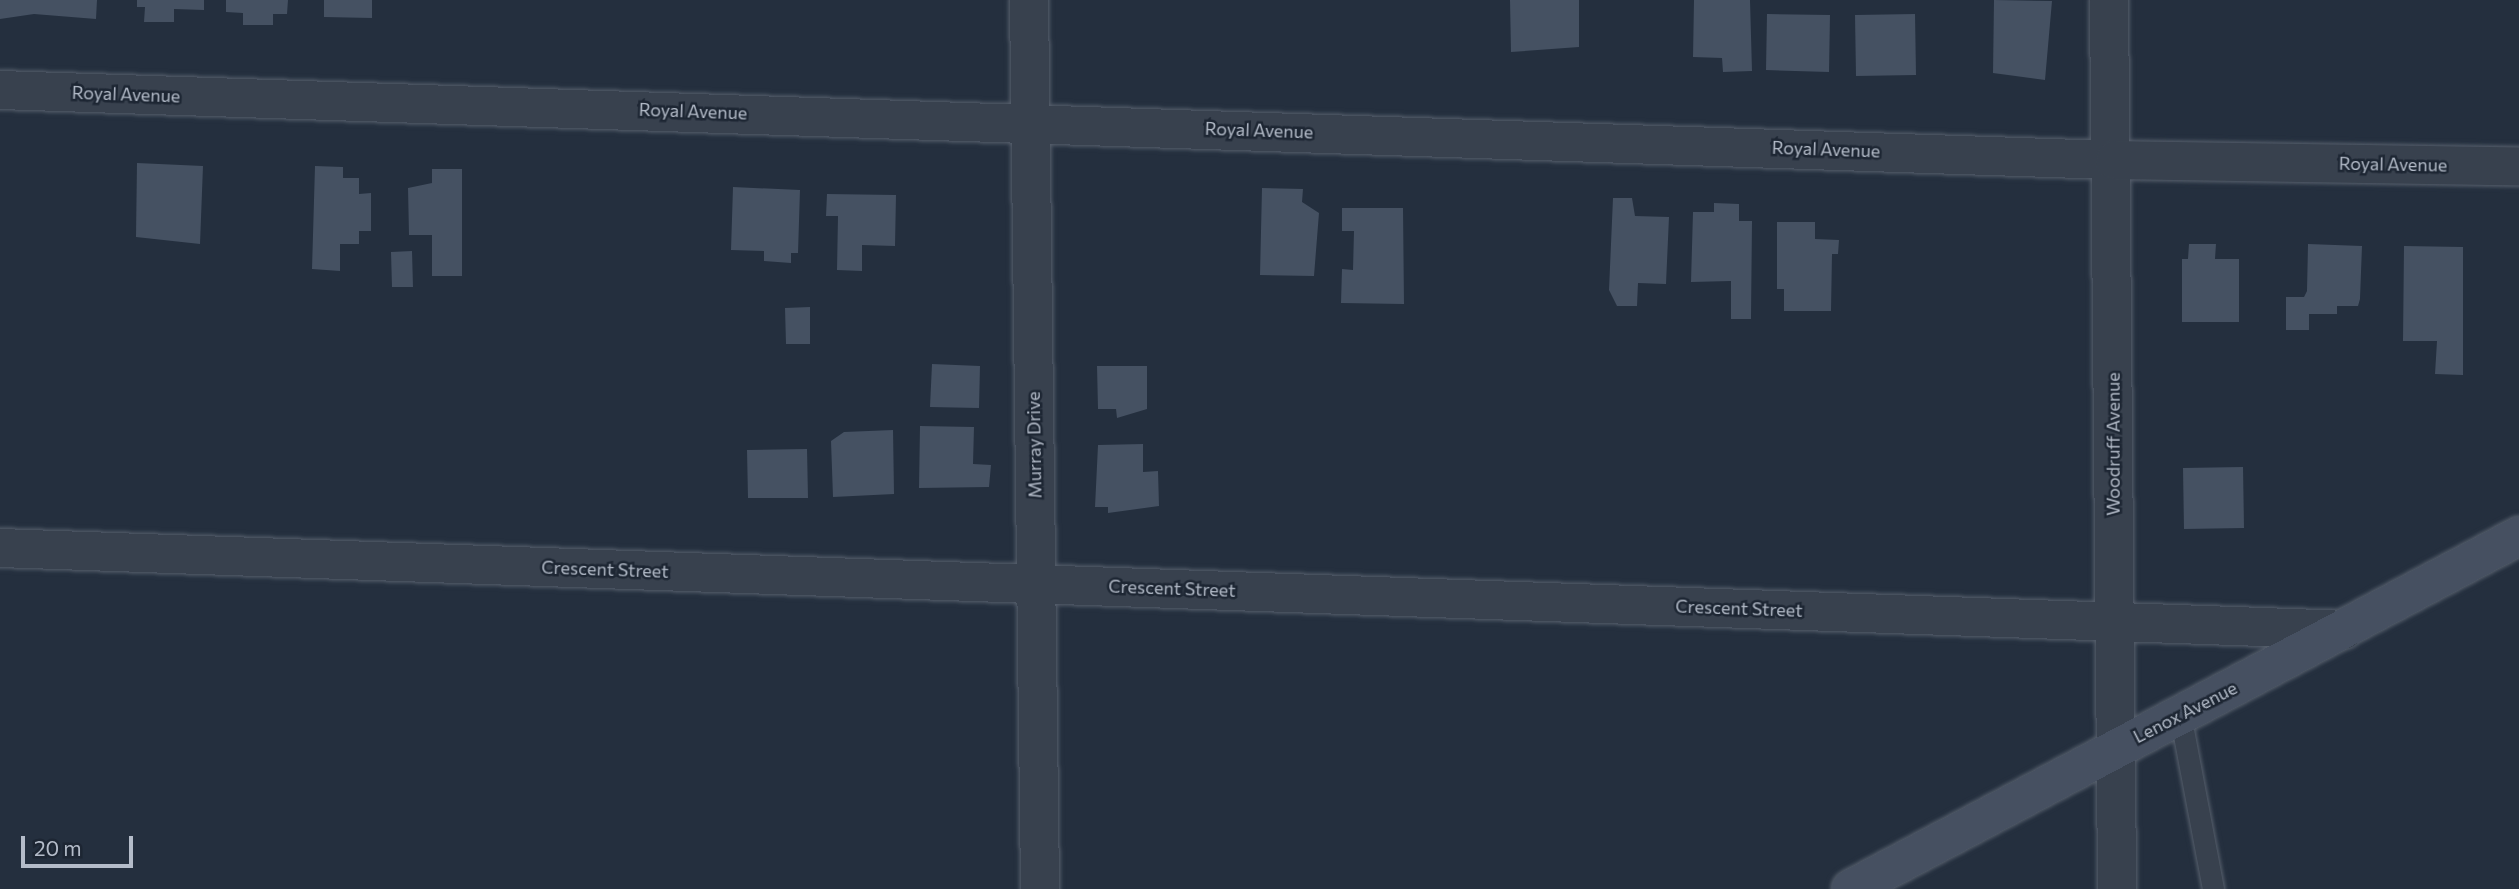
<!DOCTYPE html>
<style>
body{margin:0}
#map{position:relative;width:2519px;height:889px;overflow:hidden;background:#242f3e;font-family:Commissioner,sans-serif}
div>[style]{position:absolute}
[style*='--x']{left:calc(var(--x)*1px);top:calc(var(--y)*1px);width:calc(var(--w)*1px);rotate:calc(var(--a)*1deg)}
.building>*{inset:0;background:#455162}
.roads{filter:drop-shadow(0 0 2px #565f6c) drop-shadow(0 0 2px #565f6c)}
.lane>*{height:21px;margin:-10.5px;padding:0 10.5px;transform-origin:10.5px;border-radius:10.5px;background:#38414e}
.street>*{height:38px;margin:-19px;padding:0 19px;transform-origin:19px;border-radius:19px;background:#38414e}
.secondary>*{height:38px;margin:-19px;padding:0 19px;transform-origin:19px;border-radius:19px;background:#465061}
span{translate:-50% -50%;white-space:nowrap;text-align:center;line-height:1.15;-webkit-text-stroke:5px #1d2633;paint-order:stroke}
.street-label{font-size:18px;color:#b4bcc9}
.scale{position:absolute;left:21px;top:836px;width:112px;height:32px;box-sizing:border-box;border:4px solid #b4bcc9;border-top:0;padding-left:9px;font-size:21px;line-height:24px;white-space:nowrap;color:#b4bcc9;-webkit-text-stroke:5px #1d2633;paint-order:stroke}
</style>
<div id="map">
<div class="building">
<i style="clip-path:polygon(0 0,97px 0,96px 19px,34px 14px,0 19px)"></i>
<i style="clip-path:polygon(137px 0,204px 0,204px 10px,174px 9px,174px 22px,144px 22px,145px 7px,137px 7px)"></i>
<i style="clip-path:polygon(226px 0,288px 0,287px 14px,273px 14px,273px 25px,243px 25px,243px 13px,226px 12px)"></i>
<i style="clip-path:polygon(324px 0,372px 0,372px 18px,324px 17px)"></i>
<i style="clip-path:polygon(1510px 0,1579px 0,1579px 47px,1511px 52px)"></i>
<i style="clip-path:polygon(1694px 0,1750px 0,1752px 71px,1723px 72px,1722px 58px,1693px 57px)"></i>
<i style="clip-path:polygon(1994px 0,2052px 1px,2045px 80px,1993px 73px)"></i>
<i style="clip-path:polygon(1767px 14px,1830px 15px,1829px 72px,1766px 70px)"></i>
<i style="clip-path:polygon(1915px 14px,1916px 75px,1856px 76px,1855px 15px)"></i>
<i style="clip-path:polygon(137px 163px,203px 166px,200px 244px,136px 237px)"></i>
<i style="clip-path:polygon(315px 166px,343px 167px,343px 178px,359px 178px,359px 194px,371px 193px,371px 231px,359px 231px,359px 244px,340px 244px,340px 271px,312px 269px)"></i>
<i style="clip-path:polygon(432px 169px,462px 169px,462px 276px,432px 276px,432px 235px,409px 235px,408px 188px,432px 183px)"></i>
<i style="clip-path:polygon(733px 187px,800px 190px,798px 253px,791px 253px,791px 263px,764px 261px,764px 251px,731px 250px)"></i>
<i style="clip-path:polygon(1262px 188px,1303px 189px,1302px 202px,1319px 213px,1314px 276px,1260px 275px)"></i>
<i style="clip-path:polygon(827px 194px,896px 195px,895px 246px,862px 245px,862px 271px,837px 270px,838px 216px,826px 216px)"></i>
<i style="clip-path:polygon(1613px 198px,1632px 198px,1635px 216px,1669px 217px,1666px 284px,1638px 283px,1637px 306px,1617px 306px,1609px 290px)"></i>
<i style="clip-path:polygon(1714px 203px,1739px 204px,1739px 221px,1752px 221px,1751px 319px,1731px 319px,1731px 281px,1691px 282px,1693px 212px,1714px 212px)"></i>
<i style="clip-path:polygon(1342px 208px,1403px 208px,1404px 304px,1341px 303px,1342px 269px,1353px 270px,1354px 231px,1342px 231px)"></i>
<i style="clip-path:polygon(1777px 222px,1815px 222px,1815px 239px,1839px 240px,1838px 254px,1832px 254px,1831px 311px,1784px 311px,1784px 289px,1777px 289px)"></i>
<i style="clip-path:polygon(2189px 244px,2216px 244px,2215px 259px,2239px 259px,2239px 322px,2182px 322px,2182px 259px,2188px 259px)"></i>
<i style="clip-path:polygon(2308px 244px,2362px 246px,2360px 299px,2358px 306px,2337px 306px,2337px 314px,2309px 314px,2309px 330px,2286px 330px,2286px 297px,2304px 297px,2307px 291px)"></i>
<i style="clip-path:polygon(2404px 246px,2463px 247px,2463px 375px,2435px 374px,2437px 341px,2403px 341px)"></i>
<i style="clip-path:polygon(412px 251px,413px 287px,392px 287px,391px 252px)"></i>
<i style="clip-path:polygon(810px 307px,810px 344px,786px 344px,785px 308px)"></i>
<i style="clip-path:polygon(932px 364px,980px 366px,979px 408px,930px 407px)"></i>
<i style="clip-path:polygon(1097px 366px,1147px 366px,1147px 409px,1117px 418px,1116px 409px,1098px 409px)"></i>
<i style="clip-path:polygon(920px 426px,974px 427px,973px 464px,991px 465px,989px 487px,919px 488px)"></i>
<i style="clip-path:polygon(893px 430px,894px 494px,833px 497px,831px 441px,844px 432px)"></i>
<i style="clip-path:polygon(1143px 444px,1143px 472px,1158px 471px,1159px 506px,1108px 513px,1108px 507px,1095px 507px,1098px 445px)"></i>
<i style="clip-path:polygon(807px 449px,808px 498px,748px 498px,747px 450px)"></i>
<i style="clip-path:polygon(2243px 467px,2244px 528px,2184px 529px,2183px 468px)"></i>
</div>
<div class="roads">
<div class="lane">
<i style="--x:2180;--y:714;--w:178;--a:79.3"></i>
</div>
<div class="street">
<i style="--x:1029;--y:0;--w:889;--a:89.29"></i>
<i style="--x:2109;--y:0;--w:889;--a:89.48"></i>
<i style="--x:0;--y:90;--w:2116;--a:1.9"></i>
<i style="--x:2115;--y:160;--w:404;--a:0.9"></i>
<i style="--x:0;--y:548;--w:2345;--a:2"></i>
</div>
<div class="secondary">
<i style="--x:1851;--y:889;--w:756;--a:-27.85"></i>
</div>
</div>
<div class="street-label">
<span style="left:126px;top:94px;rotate:2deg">Royal Avenue</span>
<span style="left:693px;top:111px;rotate:2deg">Royal Avenue</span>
<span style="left:1259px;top:130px;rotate:2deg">Royal Avenue</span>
<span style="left:1826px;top:149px;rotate:2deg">Royal Avenue</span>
<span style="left:2393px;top:164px;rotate:1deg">Royal Avenue</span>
<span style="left:2113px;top:444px;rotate:-90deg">Woodruff Avenue</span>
<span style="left:1034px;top:445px;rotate:-91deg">Murray Drive</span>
<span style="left:605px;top:569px;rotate:2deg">Crescent Street</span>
<span style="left:1172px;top:588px;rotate:2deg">Crescent Street</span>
<span style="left:1739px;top:608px;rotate:2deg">Crescent Street</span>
<span style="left:2185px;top:712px;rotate:-27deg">Lenox Avenue</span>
</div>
<div class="scale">20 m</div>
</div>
